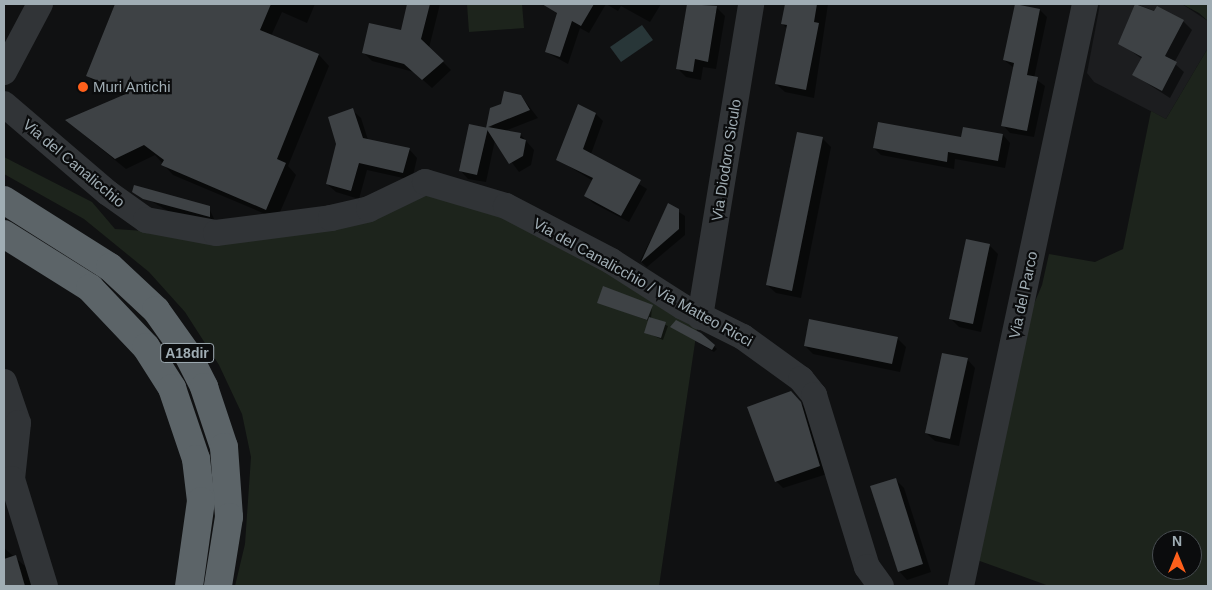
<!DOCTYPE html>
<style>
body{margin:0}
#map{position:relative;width:1212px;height:590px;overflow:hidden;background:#101112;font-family:Helvetica,sans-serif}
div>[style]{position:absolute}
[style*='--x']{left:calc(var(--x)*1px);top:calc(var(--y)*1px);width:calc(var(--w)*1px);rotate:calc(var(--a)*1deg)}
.built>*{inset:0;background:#1c1d1f}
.green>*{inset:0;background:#1d241c}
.water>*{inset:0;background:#283638}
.shadow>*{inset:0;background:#0007}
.building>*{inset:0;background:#3e4245}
.minor>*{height:26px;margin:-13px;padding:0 13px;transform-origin:13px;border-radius:13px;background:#313437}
.highway>*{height:28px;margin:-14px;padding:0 14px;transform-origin:14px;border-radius:14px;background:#5c6468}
.dots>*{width:14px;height:14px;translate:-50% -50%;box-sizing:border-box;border:2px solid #0b0c0d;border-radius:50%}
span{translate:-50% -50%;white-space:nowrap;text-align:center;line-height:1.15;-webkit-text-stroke:4.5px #0b0c0d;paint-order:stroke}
.shield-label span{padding:1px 4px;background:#0b0c0d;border:1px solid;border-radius:4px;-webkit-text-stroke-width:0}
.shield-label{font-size:14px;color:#a0adb4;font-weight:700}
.poi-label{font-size:15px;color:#a0adb4}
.left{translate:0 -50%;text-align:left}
.street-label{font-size:15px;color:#a0adb4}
.frame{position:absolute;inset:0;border:5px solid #a0adb4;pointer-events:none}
.north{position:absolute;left:1152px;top:530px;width:50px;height:50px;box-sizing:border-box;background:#0b0c0d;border:1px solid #474c50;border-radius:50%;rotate:0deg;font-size:14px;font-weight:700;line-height:20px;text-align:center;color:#a0adb4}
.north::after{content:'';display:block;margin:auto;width:18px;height:22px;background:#ff601b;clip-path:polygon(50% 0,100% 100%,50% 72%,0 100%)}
</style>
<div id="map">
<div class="built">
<i style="clip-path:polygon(1100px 4px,1182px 4px,1208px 21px,1208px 48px,1166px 119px,1094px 82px,1087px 73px)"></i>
</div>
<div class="green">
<i style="clip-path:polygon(467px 4px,522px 4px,524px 28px,469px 32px)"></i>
<i style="clip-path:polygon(1182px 4px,1208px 4px,1208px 21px,1199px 13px)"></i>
<i style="clip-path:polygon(evenodd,1208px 48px,1208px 586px,1049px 586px,977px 560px,1026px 323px,1042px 285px,1049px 254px,1095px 262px,1123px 249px,1151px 111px,1166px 119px,1208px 48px,1162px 540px,1192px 540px,1192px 570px,1162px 570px,1162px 540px)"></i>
<i style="clip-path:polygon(4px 157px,92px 202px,115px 229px,174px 233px,420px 189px,501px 210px,615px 271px,697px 329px,659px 586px,235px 586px,245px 544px,251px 457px,242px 414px,219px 365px,185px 312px,149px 272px,84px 219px,4px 174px)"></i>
</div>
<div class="water">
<i style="clip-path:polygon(642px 25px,653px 40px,621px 62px,610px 47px)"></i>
</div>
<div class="shadow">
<i style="clip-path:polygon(116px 4px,315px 4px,307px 23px,282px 12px,271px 36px,319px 55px,329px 66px,288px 166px,296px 175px,277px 219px,173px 175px,155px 155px,126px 169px,67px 121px,124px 96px,98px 86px,87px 75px)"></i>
<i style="clip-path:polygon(409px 4px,440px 4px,429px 48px,451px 70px,432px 88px,414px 72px,372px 61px,364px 53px,402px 31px)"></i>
<i style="clip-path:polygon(554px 4px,661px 4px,650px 22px,621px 6px,618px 11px,606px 4px,589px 33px,580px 28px,568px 64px,546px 52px,558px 15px,552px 8px)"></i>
<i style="clip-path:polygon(688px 4px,717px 8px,725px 16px,716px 69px,703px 67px,701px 80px,686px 77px,678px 69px)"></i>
<i style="clip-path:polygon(786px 4px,828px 4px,814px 98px,785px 92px,776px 84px,787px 29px,782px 23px)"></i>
<i style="clip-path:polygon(1136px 4px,1184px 22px,1192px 30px,1174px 63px,1184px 72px,1170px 98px,1134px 75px,1142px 59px,1120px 43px)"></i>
<i style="clip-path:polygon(1040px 10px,1047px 17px,1034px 78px,1045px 86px,1034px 137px,1010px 133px,1003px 125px,1014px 68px,1004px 60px)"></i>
<i style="clip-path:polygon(521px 96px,538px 118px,505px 131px,520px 134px,534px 150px,531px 165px,519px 172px,495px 140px,486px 182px,468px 179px,460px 170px,470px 125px,489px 129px)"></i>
<i style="clip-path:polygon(352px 110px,361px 118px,368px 140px,409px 149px,417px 158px,412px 180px,367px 170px,359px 199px,336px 192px,327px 184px)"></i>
<i style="clip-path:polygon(596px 114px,603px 121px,591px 154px,647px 189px,629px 222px,593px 203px,585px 195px,593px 181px,557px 159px)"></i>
<i style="clip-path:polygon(1003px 135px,1010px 143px,1005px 168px,955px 159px,954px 169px,881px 155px,874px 148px)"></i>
<i style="clip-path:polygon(822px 138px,831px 147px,801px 298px,776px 293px,767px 285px)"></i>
<i style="clip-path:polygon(134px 191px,209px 208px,215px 221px,173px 214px)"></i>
<i style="clip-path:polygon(668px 205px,685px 216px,685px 235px,647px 267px,640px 261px)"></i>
<i style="clip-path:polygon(990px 246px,998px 254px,981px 332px,959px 327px,950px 318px)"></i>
<i style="clip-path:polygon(598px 302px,652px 306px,651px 319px,668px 326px,663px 340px,645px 332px,649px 321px)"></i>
<i style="clip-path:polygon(672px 327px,700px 334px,717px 349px,714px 352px)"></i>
<i style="clip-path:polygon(897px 338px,906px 347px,900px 372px,813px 354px,805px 346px)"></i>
<i style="clip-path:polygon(967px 359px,975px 368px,959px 446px,935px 441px,926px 433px)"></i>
<i style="clip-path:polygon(799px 400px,807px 411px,827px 474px,783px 488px,776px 481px)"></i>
<i style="clip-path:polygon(896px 480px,904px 488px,931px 572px,907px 580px,899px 571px)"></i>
<i style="clip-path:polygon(4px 548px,26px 567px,32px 586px,4px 586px)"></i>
</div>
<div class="building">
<i style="clip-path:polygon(115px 4px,271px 4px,260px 30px,319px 54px,277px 159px,286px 163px,266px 210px,161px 165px,164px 160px,144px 145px,115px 159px,65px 120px,128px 93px,86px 76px)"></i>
<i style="clip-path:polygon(407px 4px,430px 4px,421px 39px,444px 61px,422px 80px,404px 64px,362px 53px,369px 23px,401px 30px)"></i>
<i style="clip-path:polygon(542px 4px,594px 4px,581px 26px,572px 21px,560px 57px,545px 52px,557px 13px)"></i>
<i style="clip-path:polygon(687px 4px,717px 6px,708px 62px,695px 59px,693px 72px,676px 69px)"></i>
<i style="clip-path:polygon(785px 4px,817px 4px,814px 22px,819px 23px,806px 90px,775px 84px,787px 25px,781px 24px)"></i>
<i style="clip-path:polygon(1015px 4px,1040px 9px,1027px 75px,1038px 77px,1027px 131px,1001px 126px,1014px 63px,1003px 60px)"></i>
<i style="clip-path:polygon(1135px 4px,1154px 11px,1157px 6px,1184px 20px,1165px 56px,1177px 62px,1162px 91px,1132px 75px,1142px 57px,1118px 44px)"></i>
<i style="clip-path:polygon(504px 91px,521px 95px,530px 110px,488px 127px,521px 133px,520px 138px,526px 140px,523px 156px,509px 164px,486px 128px,490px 108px,501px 104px)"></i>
<i style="clip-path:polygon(578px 104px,596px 113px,583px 149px,641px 180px,621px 216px,584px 196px,593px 178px,556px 160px)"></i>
<i style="clip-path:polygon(353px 108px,363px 138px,410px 148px,403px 173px,359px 163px,351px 191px,326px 184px,336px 144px,328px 117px)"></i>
<i style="clip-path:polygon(878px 122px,961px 137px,963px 127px,1003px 134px,998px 161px,948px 152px,947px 162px,873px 148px)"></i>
<i style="clip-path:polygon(469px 124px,488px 128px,477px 175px,459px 171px)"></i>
<i style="clip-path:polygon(797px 132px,823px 137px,792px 291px,766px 285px)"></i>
<i style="clip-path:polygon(134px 185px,210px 206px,210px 217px,143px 199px,132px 192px)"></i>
<i style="clip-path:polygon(668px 203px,679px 209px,679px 229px,641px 262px)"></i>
<i style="clip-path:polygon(966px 239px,990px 244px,973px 324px,949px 319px)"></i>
<i style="clip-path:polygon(603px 286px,653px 305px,647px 320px,597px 303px)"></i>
<i style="clip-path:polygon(649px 317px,666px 322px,661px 338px,644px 333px)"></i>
<i style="clip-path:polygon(809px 319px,898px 337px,892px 364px,804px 346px)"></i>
<i style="clip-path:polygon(676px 320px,701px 333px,715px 345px,712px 350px,670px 327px)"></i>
<i style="clip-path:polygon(942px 353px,968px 358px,950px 439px,925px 433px)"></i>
<i style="clip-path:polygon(791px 391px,801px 402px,820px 466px,775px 482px,747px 407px)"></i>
<i style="clip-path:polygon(896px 478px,923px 564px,898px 572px,870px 486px)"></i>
<i style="clip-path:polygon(16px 555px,25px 586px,4px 586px,4px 559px)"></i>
</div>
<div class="minor">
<i style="--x:4;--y:72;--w:77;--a:-62.1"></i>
<i style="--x:4;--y:104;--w:137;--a:40.6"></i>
<i style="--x:108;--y:193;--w:47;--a:35.4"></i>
<i style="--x:146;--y:220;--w:71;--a:10.5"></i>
<i style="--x:216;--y:233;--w:116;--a:-7.4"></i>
<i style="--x:331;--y:218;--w:39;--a:-13"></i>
<i style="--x:369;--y:209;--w:62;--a:-25.7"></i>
<i style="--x:425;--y:182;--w:84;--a:16.5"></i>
<i style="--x:506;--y:206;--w:119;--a:27.6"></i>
<i style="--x:611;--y:261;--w:85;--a:32.6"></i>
<i style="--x:683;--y:307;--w:67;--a:26.6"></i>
<i style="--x:743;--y:337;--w:72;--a:35.9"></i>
<i style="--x:801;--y:379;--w:21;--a:51"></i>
<i style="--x:814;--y:395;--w:180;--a:72.9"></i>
<i style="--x:867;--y:567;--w:24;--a:54"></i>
<i style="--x:700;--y:317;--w:317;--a:-80.7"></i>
<i style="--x:4;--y:382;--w:43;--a:71.1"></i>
<i style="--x:18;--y:423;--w:56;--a:96.1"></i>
<i style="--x:12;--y:479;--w:112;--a:72.9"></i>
<i style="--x:961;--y:586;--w:595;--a:-77.97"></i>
</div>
<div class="highway">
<i style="--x:4;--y:200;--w:125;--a:32.3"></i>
<i style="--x:110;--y:267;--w:63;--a:43.1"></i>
<i style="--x:156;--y:310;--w:55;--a:54.6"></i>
<i style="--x:188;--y:355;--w:36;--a:63"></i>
<i style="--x:204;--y:387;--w:63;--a:71.6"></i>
<i style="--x:224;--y:447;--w:70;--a:85.9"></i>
<i style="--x:229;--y:517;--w:70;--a:99.1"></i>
<i style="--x:4;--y:234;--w:102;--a:32.1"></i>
<i style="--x:90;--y:288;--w:81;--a:46.5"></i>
<i style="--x:146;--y:347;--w:49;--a:57.6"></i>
<i style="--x:172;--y:388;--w:75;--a:71.3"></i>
<i style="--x:196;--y:459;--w:42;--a:83.2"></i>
<i style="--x:201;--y:501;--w:86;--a:98"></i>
</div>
<div class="dots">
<i style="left:83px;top:87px;background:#ff601b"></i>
</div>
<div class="shield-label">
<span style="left:187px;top:353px">A18dir</span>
</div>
<div class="poi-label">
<span class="left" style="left:93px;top:87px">Muri Antichi</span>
</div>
<div class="street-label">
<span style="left:726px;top:160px;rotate:-81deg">Via Diodoro Siculo</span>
<span style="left:74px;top:163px;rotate:40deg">Via del Canalicchio</span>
<span style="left:643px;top:282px;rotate:29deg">Via del Canalicchio / Via Matteo Ricci</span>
<span style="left:1023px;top:295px;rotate:-78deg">Via del Parco</span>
</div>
<div class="frame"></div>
<div class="north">N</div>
</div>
